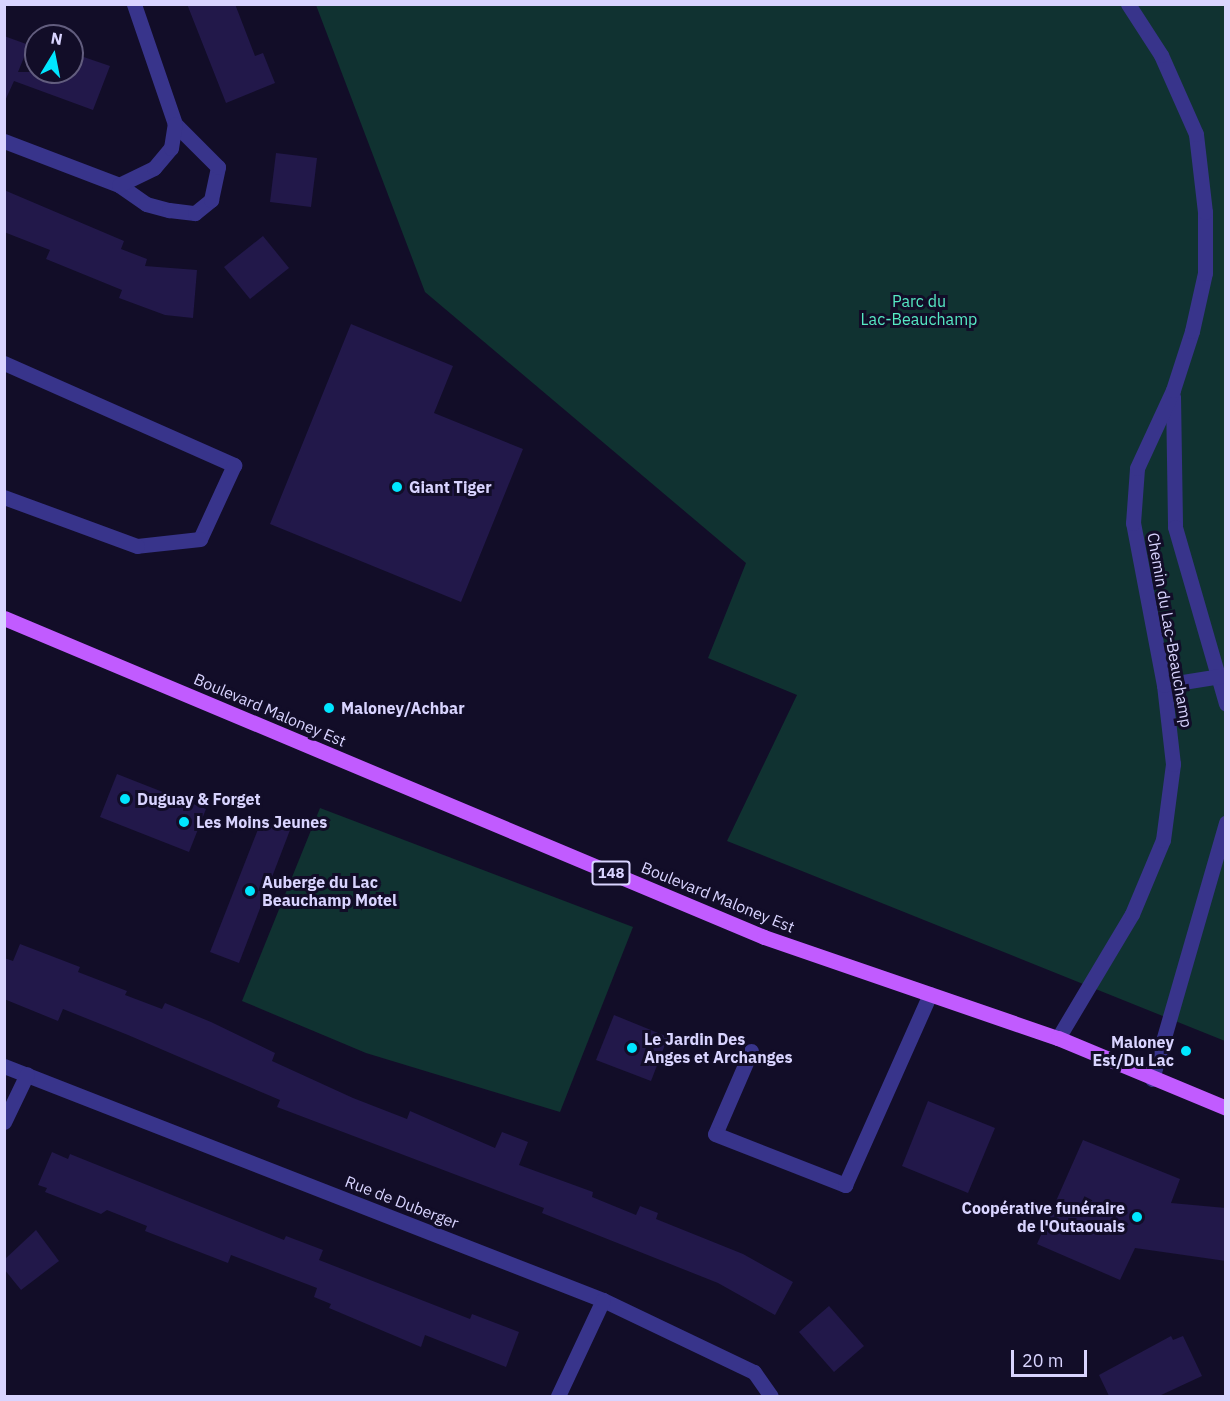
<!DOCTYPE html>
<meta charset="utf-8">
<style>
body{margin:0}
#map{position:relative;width:1230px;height:1401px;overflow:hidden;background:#120d28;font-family:"IBM Plex Sans",sans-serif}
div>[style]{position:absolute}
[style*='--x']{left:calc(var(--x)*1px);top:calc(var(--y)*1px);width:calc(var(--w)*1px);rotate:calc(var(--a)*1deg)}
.green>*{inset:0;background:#103231}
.building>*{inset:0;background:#22184a}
.service>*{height:15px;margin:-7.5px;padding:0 7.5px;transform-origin:7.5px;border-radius:7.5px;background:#38348b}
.minor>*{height:15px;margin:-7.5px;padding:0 7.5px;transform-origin:7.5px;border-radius:7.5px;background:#38348b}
.primary>*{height:15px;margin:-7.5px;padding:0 7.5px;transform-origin:7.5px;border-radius:7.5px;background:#c15bff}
.dots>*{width:16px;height:16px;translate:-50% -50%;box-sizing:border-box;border:3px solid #120d28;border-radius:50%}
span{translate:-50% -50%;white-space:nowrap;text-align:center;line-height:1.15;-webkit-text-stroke:6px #120d28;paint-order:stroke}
.shield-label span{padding:2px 4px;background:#120d28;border:2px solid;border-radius:4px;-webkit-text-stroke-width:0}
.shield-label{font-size:15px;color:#d9d4ff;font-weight:700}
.park-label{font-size:16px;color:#56e9c4}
.poi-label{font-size:16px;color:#d9d4ff;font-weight:700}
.left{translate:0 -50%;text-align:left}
.right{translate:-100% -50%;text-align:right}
.street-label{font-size:16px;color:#d9d4ff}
.frame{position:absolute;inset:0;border:6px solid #d9d4ff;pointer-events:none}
.north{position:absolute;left:24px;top:24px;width:60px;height:60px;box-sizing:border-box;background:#120d28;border:2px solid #625d7e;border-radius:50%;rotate:10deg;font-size:16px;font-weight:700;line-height:24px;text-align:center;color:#d9d4ff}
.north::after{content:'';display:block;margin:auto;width:21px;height:27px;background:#00e6ff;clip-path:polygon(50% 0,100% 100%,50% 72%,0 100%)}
.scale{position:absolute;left:1011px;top:1350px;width:76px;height:27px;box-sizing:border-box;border:3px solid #d9d4ff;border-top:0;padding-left:8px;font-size:18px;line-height:21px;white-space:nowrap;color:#d9d4ff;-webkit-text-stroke:4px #120d28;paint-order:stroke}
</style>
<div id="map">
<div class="green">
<i style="clip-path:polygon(316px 5px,1225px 5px,1225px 1041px,727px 841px,797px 695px,708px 658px,746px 563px,425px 292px)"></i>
<i style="clip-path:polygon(320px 808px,633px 927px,560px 1112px,366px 1053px,242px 1001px)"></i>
</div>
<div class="building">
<i style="clip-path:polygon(187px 4px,235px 4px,255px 56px,263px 53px,275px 83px,226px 103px)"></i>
<i style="clip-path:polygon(4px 36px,29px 45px,18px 72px,72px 72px,72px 53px,110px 66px,93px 110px,14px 81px,4px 103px)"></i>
<i style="clip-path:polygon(276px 153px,317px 158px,311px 207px,270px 202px)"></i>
<i style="clip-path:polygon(4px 190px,124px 241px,121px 249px,147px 259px,145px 266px,197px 270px,193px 318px,165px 315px,119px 298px,122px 290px,46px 259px,50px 250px,4px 232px)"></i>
<i style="clip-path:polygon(263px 236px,289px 268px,250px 299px,224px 267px)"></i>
<i style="clip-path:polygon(351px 324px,453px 366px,434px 413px,523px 449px,461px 602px,270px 524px)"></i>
<i style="clip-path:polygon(117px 774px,206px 809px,189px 852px,100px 817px)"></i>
<i style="clip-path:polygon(262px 819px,290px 830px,239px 963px,210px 952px)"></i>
<i style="clip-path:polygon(20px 944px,80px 967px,78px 972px,127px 991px,125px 995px,162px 1009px,165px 1003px,211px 1022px,275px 1053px,272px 1061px,353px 1098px,407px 1119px,410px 1111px,495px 1148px,502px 1132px,528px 1142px,519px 1165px,593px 1192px,592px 1197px,636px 1215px,640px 1206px,658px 1213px,656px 1219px,743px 1254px,793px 1282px,775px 1315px,718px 1283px,542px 1213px,544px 1208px,277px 1107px,280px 1100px,128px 1035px,63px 1009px,58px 1021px,4px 999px,4px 958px,13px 961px)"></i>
<i style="clip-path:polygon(614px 1015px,668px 1037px,651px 1081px,596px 1060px)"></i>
<i style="clip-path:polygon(928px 1101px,995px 1128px,968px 1193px,902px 1166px)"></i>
<i style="clip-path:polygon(1083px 1140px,1180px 1179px,1171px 1203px,1226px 1208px,1226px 1261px,1135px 1248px,1120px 1280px,1037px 1244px)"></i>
<i style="clip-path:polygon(52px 1152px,68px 1159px,70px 1154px,284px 1240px,286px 1236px,323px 1250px,319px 1260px,470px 1319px,472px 1314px,519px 1332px,506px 1367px,425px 1335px,421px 1347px,329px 1308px,331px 1304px,314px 1297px,317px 1288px,231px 1255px,228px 1263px,145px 1231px,147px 1226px,107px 1210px,101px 1214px,45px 1192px,47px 1188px,38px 1185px)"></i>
<i style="clip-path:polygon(36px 1230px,59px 1261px,21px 1290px,4px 1269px,4px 1260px)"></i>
<i style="clip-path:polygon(829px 1306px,864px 1346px,834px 1372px,799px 1332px)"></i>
<i style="clip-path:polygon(1171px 1336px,1173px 1340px,1183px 1336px,1202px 1376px,1159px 1396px,1109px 1396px,1099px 1375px)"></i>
</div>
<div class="service">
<i style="--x:4;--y:363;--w:252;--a:23.9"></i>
<i style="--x:234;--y:465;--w:81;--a:114.7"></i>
<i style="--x:200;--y:539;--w:63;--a:173.7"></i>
<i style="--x:137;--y:546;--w:142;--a:-159.8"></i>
<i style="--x:1173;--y:396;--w:131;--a:89.1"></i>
<i style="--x:1175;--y:527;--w:184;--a:73.9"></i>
<i style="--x:1164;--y:685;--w:57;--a:-9.1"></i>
<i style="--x:1058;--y:1038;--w:144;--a:-59.2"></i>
<i style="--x:1132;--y:914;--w:80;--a:-67.3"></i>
<i style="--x:1163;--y:840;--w:77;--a:-82.5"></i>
<i style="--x:1173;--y:764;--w:80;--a:-96.5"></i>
<i style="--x:1164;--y:685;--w:165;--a:-100.8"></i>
<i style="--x:1133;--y:523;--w:55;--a:-85.8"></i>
<i style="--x:1137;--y:468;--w:86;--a:-65.2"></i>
<i style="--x:1173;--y:390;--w:62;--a:-72.1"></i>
<i style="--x:1192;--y:331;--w:59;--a:-77.4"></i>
<i style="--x:1205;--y:273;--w:61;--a:-90"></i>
<i style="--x:1205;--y:212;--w:79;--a:-96.6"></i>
<i style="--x:1196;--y:134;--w:86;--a:-113.9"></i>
<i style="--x:1161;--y:55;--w:61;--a:-122.9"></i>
<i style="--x:751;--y:1051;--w:90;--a:113.4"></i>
<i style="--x:715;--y:1134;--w:140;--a:21.4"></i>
<i style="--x:845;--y:1185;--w:209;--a:-66"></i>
<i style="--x:1152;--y:1079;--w:267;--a:-73.9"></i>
</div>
<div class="minor">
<i style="--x:4;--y:141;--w:123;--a:20.9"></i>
<i style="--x:119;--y:185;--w:33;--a:35"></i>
<i style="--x:146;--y:204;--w:24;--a:15"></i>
<i style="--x:169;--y:210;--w:26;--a:7"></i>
<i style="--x:195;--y:213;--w:21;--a:-39"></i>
<i style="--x:211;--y:200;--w:34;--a:-78"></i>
<i style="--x:218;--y:167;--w:61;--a:-135"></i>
<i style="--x:175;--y:124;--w:127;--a:-108.9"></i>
<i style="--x:119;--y:185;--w:39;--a:-26"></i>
<i style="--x:154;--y:168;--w:26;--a:-50"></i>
<i style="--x:171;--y:148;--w:24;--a:-81"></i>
<i style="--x:4;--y:1066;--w:643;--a:21.34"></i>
<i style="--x:603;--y:1300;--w:167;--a:25.5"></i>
<i style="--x:754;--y:1372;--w:29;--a:55"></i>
<i style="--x:4;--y:1122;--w:53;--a:-64.4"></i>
<i style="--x:558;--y:1396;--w:106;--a:-64.9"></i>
</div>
<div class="primary">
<i style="--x:4;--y:618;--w:824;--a:22.77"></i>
<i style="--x:764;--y:937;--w:311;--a:19"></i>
<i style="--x:1058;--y:1038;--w:182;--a:22.6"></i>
</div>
<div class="dots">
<i style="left:397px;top:487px;background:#00e6ff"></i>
<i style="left:329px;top:708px;background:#00e6ff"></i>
<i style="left:125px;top:799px;background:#00e6ff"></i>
<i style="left:184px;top:822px;background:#00e6ff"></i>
<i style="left:250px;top:891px;background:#00e6ff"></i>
<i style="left:632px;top:1048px;background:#00e6ff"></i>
<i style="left:1186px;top:1051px;background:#00e6ff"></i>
<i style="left:1137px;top:1217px;background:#00e6ff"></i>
</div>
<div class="shield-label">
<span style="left:611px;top:873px">148</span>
</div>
<div class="park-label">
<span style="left:919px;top:310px">Parc du<br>Lac-Beauchamp</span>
</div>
<div class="poi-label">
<span class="left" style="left:409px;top:487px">Giant Tiger</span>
<span class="left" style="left:341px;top:708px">Maloney/Achbar</span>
<span class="left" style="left:137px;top:799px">Duguay &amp; Forget</span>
<span class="left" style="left:196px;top:822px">Les Moins Jeunes</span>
<span class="left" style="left:262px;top:891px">Auberge du Lac<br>Beauchamp Motel</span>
<span class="left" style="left:644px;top:1048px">Le Jardin Des<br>Anges et Archanges</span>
<span class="right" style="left:1174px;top:1051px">Maloney<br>Est/Du Lac</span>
<span class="right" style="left:1125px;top:1217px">Coopérative funéraire<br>de l'Outaouais</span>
</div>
<div class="street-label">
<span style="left:1170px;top:630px;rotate:80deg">Chemin du Lac-Beauchamp</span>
<span style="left:270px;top:710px;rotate:23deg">Boulevard Maloney Est</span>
<span style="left:718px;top:897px;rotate:22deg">Boulevard Maloney Est</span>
<span style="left:402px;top:1202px;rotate:21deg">Rue de Duberger</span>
</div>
<div class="frame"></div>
<div class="north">N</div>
<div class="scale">20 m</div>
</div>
